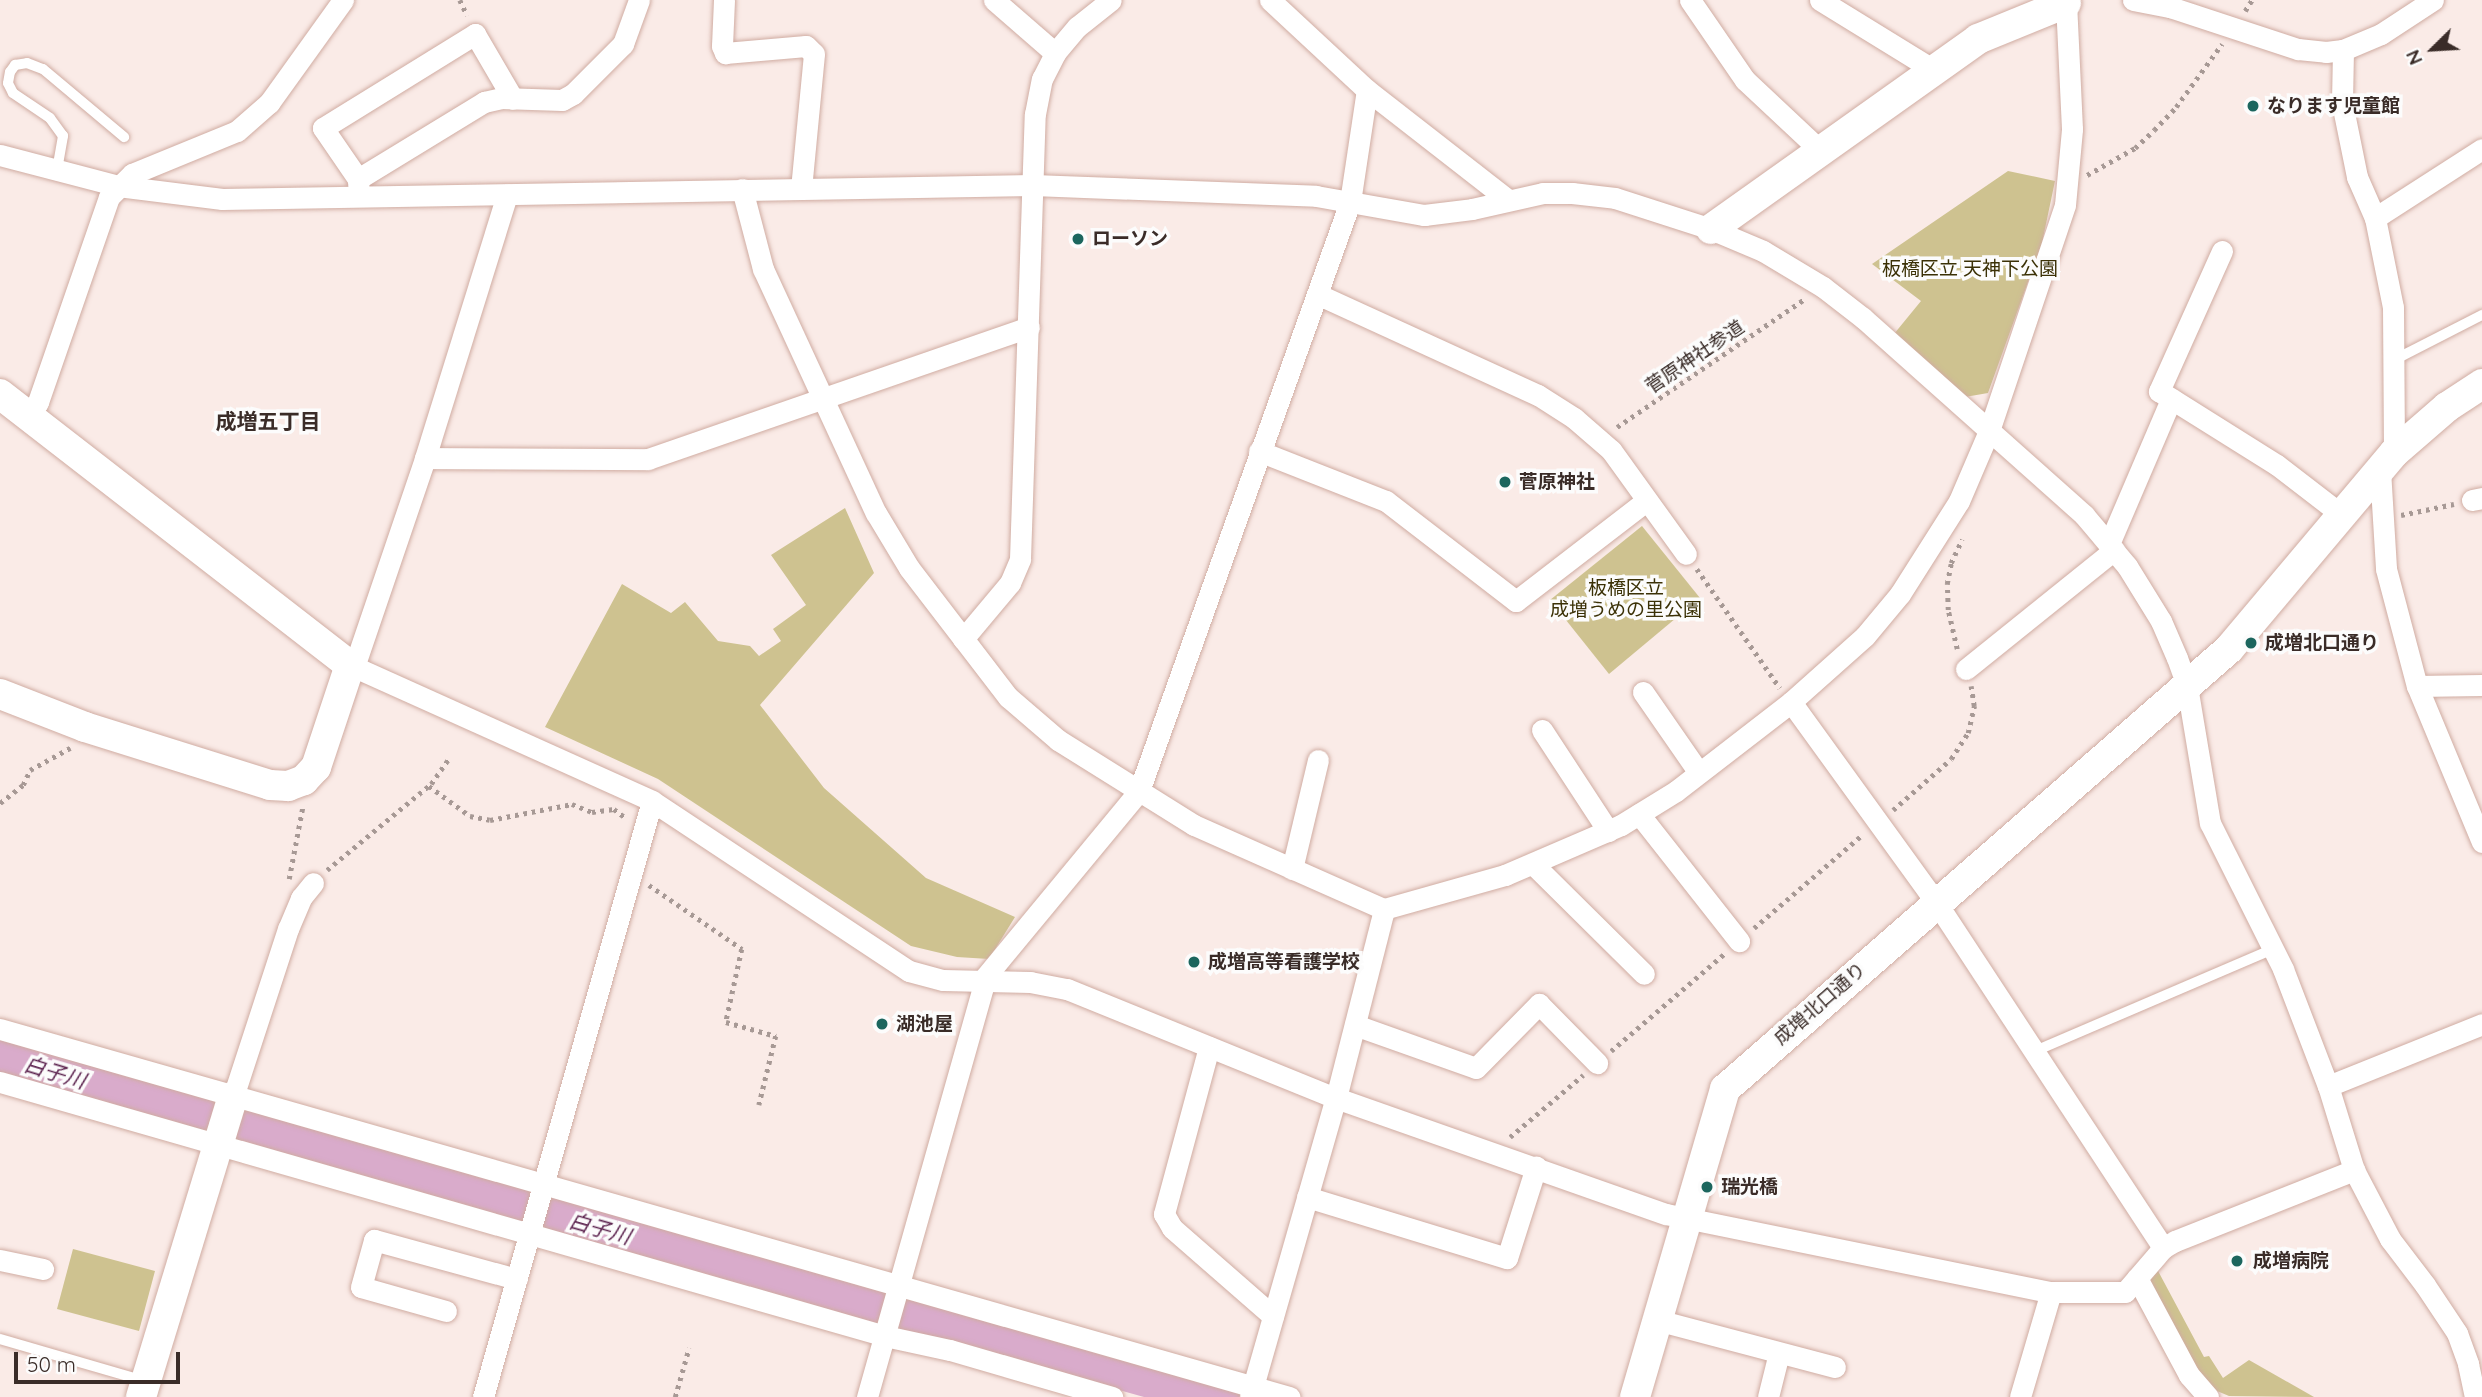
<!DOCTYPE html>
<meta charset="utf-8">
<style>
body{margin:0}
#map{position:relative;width:2482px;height:1397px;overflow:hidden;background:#faebe7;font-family:Quicksand,"Noto Sans JP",sans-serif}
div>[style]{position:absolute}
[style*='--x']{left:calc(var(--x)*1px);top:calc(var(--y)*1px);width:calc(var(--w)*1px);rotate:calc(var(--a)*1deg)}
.green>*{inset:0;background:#cec290}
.water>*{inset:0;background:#d9abcb}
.path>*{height:4.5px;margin-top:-2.25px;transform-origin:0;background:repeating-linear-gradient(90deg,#a79995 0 3.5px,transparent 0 8.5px)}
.roads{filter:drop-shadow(0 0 2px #d0aca2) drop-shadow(0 0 2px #d0aca2)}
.lane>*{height:10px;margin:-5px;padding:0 5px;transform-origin:5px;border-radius:5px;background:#fff}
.street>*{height:21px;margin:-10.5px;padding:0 10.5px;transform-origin:10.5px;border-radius:10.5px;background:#fff}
.secondary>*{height:30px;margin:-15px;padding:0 15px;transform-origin:15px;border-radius:15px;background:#fff}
.dots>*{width:19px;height:19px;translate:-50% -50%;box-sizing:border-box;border:4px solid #fcfcfc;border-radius:50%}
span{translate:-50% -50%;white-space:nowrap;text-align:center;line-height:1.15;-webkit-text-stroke:7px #fcfcfc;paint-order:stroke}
.poi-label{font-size:19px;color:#3a2c28;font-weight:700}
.left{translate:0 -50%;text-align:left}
.park-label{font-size:19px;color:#3b3106}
.street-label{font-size:19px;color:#3a2c28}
.neighbourhood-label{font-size:21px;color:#3a2c28;font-weight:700}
.water-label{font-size:21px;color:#5e2651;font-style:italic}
.north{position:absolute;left:2398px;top:14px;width:70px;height:70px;-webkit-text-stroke:5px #fcfcfc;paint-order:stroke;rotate:246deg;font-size:19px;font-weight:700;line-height:28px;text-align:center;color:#3a2c28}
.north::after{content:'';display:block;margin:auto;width:24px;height:32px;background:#3a2c28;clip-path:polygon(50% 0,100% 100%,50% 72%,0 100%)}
.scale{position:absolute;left:14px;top:1352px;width:166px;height:32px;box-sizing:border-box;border:4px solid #3a2c28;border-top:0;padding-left:9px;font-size:21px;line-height:24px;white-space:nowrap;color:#3a2c28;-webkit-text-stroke:5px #fcfcfc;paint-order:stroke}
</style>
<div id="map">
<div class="green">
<i style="clip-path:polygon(2008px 171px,2055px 181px,2042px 243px,1988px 393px,1965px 397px,1894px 334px,1921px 301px,1872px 264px)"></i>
<i style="clip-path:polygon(845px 508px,874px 573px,760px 705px,824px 788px,926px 878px,1015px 917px,989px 959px,957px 957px,911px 946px,658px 779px,545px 727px,622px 584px,671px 613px,685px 602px,718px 641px,750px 646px,759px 656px,781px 641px,773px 629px,806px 605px,771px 555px)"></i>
<i style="clip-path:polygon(1642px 526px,1700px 598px,1609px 674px,1550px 600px)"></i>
<i style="clip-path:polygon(73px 1249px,155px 1271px,139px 1331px,57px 1309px)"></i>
<i style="clip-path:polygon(2157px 1269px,2204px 1357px,2209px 1356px,2223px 1378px,2249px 1360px,2314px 1397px,2229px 1396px,2205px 1386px,2147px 1283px)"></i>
</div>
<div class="water">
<i style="clip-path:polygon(0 1037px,1260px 1397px,1144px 1397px,947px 1342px,915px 1336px,0 1075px)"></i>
</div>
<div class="path">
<i style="--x:460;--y:0;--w:17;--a:65"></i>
<i style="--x:2245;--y:11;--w:13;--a:-58"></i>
<i style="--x:2087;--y:175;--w:55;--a:-29.4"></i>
<i style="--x:2135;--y:148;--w:26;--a:-43"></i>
<i style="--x:2154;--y:130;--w:32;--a:-46"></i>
<i style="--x:2176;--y:107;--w:78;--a:-53.9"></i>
<i style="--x:1617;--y:427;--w:225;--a:-34.3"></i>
<i style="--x:2401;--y:515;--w:54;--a:-11.7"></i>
<i style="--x:1697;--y:569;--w:145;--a:55.1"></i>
<i style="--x:1957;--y:649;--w:40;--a:-103"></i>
<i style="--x:1948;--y:610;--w:26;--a:-92"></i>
<i style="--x:1947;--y:584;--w:21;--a:-79"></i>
<i style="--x:1951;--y:563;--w:26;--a:-65"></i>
<i style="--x:429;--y:786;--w:51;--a:36.2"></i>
<i style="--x:470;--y:816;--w:20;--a:11"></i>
<i style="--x:490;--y:820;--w:84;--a:-11"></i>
<i style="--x:572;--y:804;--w:22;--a:22"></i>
<i style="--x:592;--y:812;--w:22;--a:-8"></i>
<i style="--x:614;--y:809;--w:15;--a:37"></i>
<i style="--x:0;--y:803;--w:29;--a:-38"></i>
<i style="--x:23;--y:785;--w:17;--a:-65"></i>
<i style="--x:30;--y:770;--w:46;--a:-28.8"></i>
<i style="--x:1893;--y:810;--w:77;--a:-41.3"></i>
<i style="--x:1951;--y:759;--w:31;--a:-57"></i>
<i style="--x:1968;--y:733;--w:28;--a:-77"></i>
<i style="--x:1974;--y:706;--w:20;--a:-99"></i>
<i style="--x:327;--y:870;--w:135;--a:-39.6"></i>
<i style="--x:431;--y:784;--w:33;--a:-55"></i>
<i style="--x:289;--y:879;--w:75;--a:-79.3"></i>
<i style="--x:649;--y:885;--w:113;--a:34.5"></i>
<i style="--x:742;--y:949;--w:75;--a:102.4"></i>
<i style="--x:726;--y:1022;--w:52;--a:15.6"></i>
<i style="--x:776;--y:1036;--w:71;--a:103.8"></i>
<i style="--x:1754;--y:928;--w:143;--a:-40.7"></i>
<i style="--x:1611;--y:1051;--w:149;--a:-40.6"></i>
<i style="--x:1510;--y:1137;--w:96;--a:-40.3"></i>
<i style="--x:675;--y:1397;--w:51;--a:-74.1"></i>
</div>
<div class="roads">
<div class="lane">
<i style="--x:57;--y:170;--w:35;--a:-80"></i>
<i style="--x:63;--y:136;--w:22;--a:-126"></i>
<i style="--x:50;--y:118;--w:45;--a:-146"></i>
<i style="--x:13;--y:93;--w:11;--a:-117"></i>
<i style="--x:8;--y:83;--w:11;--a:-80"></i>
<i style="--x:10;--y:72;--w:9;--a:-54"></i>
<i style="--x:15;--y:65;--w:12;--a:-9"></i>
<i style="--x:27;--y:63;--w:17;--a:21"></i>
<i style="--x:43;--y:69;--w:106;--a:40"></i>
<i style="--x:2394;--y:360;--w:99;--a:-27.1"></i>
<i style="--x:2033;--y:1052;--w:261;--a:-23.2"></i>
<i style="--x:0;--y:1339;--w:151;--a:16.2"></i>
</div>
<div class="street">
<i style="--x:724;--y:0;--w:46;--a:92.5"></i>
<i style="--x:722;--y:46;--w:8;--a:67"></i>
<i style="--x:725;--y:53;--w:81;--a:-4.9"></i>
<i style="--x:806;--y:46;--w:11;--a:45"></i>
<i style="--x:814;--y:54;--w:135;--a:95.5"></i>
<i style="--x:994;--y:0;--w:81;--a:41"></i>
<i style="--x:1270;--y:0;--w:132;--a:42.9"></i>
<i style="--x:1367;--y:90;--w:177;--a:37.9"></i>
<i style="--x:1690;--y:0;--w:97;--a:55.5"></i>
<i style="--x:1745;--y:80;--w:104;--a:43.1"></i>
<i style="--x:1820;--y:0;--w:134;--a:31.6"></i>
<i style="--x:2133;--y:0;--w:38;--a:11"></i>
<i style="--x:2170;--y:7;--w:135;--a:18.2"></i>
<i style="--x:2298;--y:49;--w:28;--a:6"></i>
<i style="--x:2326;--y:52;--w:17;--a:-7"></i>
<i style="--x:2343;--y:50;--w:41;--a:-22.8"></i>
<i style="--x:2381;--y:34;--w:62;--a:-33.2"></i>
<i style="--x:2343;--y:50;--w:53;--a:91.1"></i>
<i style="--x:2342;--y:103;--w:76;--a:78.5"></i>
<i style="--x:2357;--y:177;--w:45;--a:66.3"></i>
<i style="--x:2375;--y:218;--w:91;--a:78.6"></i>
<i style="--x:2393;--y:307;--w:146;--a:89.6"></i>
<i style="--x:0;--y:155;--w:122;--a:14.7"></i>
<i style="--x:118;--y:186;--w:105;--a:7.1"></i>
<i style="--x:222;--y:199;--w:811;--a:-0.99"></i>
<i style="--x:1033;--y:185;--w:283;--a:2.2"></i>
<i style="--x:1316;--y:196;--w:110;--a:10"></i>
<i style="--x:1424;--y:215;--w:48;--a:-7.1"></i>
<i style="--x:1472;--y:209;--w:73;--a:-12.7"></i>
<i style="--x:1543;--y:193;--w:29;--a:0"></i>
<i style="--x:1572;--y:193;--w:43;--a:6.6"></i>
<i style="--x:1615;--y:198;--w:101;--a:17.9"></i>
<i style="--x:1711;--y:229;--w:56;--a:22.9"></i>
<i style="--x:1763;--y:251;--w:70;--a:31"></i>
<i style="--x:1823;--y:287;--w:51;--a:37.8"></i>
<i style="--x:1863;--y:318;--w:296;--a:41.7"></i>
<i style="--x:2084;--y:515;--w:67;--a:49.9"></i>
<i style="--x:2127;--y:566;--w:65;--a:58.3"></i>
<i style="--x:2161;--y:621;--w:40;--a:66.6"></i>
<i style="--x:2177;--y:658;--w:30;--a:70"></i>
<i style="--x:2187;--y:686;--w:139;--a:80.5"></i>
<i style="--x:2210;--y:823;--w:163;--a:63.4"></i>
<i style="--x:2283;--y:969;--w:125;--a:69"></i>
<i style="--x:2328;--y:1086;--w:88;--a:72.8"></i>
<i style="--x:2354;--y:1170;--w:78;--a:62.4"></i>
<i style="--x:2390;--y:1239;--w:58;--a:52.7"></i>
<i style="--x:2425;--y:1285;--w:58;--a:56.3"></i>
<i style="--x:2457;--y:1333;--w:33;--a:70"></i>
<i style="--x:2468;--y:1364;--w:34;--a:78"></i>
<i style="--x:358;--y:179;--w:62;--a:-124.5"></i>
<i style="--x:323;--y:128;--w:179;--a:-31.7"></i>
<i style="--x:475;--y:34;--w:75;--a:59.7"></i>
<i style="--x:742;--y:189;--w:83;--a:75.3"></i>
<i style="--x:763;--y:269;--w:269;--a:65.2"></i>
<i style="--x:876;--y:513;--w:64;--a:59"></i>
<i style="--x:909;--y:568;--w:163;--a:52.5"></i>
<i style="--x:1008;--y:697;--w:66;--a:40.7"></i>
<i style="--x:1058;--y:740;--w:160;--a:32"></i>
<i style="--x:1194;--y:825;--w:208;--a:23.9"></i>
<i style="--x:1384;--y:909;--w:126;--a:-15.7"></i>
<i style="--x:1505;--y:875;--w:126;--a:-23.3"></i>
<i style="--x:1621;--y:825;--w:65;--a:-31.7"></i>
<i style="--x:1676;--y:791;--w:145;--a:-37.7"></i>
<i style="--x:1791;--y:702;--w:99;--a:-41.7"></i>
<i style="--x:1865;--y:636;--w:55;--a:-50.2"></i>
<i style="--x:1900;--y:594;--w:110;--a:-57.6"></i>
<i style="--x:1959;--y:501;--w:76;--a:-66.8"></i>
<i style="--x:1989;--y:431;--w:238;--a:-71.4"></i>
<i style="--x:2065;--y:205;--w:76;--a:-84.7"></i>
<i style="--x:2072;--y:129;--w:129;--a:-92.7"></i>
<i style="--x:359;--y:195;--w:16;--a:-94"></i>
<i style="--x:358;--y:179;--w:148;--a:-31.4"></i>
<i style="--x:484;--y:102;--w:17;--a:-13"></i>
<i style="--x:501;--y:98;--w:61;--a:1.9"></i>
<i style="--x:562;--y:100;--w:13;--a:-29"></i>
<i style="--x:573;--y:94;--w:71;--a:-45"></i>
<i style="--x:623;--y:44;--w:47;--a:-70"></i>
<i style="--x:2375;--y:218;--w:127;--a:-32.8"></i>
<i style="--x:2222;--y:251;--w:154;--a:114.2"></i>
<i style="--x:2159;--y:391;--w:139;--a:32.1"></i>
<i style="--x:2277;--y:465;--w:82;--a:37.6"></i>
<i style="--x:1317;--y:294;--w:243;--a:24.6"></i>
<i style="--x:1538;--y:395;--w:43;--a:32.6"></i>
<i style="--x:1574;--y:418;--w:49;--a:40.9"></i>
<i style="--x:1611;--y:450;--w:128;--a:54.2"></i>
<i style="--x:28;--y:416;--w:17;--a:-54"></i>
<i style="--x:38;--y:402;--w:217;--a:-70.9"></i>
<i style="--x:109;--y:197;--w:33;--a:-45"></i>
<i style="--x:132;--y:174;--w:113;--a:-22.3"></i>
<i style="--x:237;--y:131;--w:43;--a:-41.2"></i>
<i style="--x:269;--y:103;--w:127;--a:-54.3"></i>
<i style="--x:1259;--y:451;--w:136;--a:21.5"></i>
<i style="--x:1386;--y:501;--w:164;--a:37.6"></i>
<i style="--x:1516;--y:601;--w:165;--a:-37.6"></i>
<i style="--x:425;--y:458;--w:223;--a:0.3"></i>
<i style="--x:648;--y:459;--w:403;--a:-19.1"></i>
<i style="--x:2380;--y:470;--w:99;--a:86.5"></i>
<i style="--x:2386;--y:569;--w:121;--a:75.2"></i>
<i style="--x:2417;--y:686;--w:65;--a:-0.9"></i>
<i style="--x:2472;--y:500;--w:10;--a:-11"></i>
<i style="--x:2109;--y:544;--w:158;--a:-66.8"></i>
<i style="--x:963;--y:639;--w:73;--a:-50"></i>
<i style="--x:1010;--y:583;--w:26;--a:-67"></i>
<i style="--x:1020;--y:559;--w:445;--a:-88.1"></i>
<i style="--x:1035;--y:114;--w:36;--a:-79"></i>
<i style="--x:1042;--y:79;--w:29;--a:-63"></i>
<i style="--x:1055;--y:53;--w:34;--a:-50"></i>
<i style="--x:1077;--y:27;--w:43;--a:-38.5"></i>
<i style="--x:350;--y:665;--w:331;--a:24.2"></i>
<i style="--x:652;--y:801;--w:308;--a:33.5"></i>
<i style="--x:909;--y:971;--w:35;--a:15"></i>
<i style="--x:943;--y:980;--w:87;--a:1.3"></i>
<i style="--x:1030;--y:982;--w:38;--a:11"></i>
<i style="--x:1067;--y:989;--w:290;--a:22.1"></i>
<i style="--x:1336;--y:1098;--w:350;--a:19.4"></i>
<i style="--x:1666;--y:1214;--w:393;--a:11.5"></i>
<i style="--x:2051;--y:1292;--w:74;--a:0"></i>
<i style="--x:2125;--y:1292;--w:58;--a:-49.2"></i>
<i style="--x:2163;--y:1248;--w:14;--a:-30"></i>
<i style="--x:2175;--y:1241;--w:193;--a:-21.6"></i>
<i style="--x:354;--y:667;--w:221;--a:-71.2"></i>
<i style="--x:425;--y:458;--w:276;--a:-72.7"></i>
<i style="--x:1966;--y:669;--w:190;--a:-38.8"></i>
<i style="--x:2417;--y:686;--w:169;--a:67.4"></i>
<i style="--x:1643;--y:692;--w:98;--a:55.3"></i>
<i style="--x:1791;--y:702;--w:247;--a:54.1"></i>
<i style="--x:1936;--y:902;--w:414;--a:56.7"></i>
<i style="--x:1542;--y:730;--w:121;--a:56.8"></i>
<i style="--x:1639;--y:814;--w:162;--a:51.8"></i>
<i style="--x:1533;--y:864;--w:156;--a:44.7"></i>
<i style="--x:1292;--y:869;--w:112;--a:-76.6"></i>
<i style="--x:1355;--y:1025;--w:128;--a:19.6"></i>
<i style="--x:1476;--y:1068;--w:90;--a:-45.5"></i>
<i style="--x:1539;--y:1004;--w:83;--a:45.5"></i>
<i style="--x:0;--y:1029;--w:1341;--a:15.93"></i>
<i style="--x:1209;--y:1047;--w:173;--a:105.1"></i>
<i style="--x:1164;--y:1214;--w:16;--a:60"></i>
<i style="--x:1172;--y:1228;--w:134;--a:41.1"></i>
<i style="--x:0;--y:1082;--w:921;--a:16.01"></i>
<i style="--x:885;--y:1336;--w:66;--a:12.2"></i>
<i style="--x:950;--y:1350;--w:169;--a:16.2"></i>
<i style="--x:2328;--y:1086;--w:166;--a:-21.9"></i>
<i style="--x:233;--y:1097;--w:177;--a:-71.9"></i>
<i style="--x:288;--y:929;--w:34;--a:-67"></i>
<i style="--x:301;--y:898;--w:19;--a:-51"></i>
<i style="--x:1307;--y:1197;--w:209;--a:17"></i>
<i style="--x:1507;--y:1258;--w:96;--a:-72.3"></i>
<i style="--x:0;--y:1260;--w:44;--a:11.8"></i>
<i style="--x:2137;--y:1278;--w:110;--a:61.8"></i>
<i style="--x:2189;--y:1375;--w:29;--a:49"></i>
<i style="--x:446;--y:1311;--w:88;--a:-164.2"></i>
<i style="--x:361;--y:1287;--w:49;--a:-74.5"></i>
<i style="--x:374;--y:1240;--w:148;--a:15.3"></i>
<i style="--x:1657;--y:1320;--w:184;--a:14.8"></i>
<i style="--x:483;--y:1397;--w:619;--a:-74.17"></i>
<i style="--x:867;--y:1397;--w:437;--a:-74.2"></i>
<i style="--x:986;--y:976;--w:240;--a:-50.4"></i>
<i style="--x:1139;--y:791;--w:626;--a:-70.29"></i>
<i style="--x:1350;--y:202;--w:113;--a:-81.4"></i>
<i style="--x:1250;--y:1397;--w:311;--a:-74"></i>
<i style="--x:1336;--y:1098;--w:195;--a:-75.7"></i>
<i style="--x:1768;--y:1397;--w:45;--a:-76"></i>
<i style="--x:2020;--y:1397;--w:109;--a:-73.6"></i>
</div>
<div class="secondary">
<i style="--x:1711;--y:229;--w:328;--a:-35.4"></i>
<i style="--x:1978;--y:39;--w:95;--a:-22.2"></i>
<i style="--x:0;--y:394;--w:443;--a:37.8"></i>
<i style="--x:350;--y:665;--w:108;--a:108.4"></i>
<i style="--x:316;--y:767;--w:18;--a:133"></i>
<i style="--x:304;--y:780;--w:17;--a:159"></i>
<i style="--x:288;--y:786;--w:18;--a:-177"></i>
<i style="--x:270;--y:785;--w:194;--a:-162.6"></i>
<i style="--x:85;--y:727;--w:91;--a:-158.8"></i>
<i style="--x:141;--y:1397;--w:314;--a:-73"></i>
<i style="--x:1635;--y:1397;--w:321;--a:-73.7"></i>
<i style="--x:1725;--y:1089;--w:669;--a:-41.12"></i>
<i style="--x:2229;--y:649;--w:256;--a:-49.9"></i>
<i style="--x:2394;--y:453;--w:70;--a:-41"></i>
<i style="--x:2447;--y:407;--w:42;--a:-33.3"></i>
</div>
</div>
<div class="dots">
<i style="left:2253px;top:106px;background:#1c665e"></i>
<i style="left:1078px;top:239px;background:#1c665e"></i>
<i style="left:1505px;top:482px;background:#1c665e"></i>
<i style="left:2251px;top:643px;background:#1c665e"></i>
<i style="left:1194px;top:962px;background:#1c665e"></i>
<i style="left:882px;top:1024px;background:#1c665e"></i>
<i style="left:1707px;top:1187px;background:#1c665e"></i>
<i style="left:2237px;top:1261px;background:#1c665e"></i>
</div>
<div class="poi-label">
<span class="left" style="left:2267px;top:106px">なります児童館</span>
<span class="left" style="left:1092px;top:239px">ローソン</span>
<span class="left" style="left:1519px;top:482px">菅原神社</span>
<span class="left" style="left:2265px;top:643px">成増北口通り</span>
<span class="left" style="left:1208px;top:962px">成増高等看護学校</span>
<span class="left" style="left:896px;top:1024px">湖池屋</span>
<span class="left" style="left:1721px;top:1187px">瑞光橋</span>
<span class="left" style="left:2253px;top:1261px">成増病院</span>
</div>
<div class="park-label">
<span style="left:1970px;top:269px">板橋区立 天神下公園</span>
<span style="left:1626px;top:599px">板橋区立<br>成増うめの里公園</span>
</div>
<div class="street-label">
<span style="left:1695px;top:357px;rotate:-34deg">菅原神社参道</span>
<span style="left:1820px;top:1004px;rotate:-41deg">成増北口通り</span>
</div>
<div class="neighbourhood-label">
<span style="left:268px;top:421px">成増五丁目</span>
</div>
<div class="water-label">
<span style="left:55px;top:1072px;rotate:17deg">白子川</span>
<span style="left:600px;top:1228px;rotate:16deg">白子川</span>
</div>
<div class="north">N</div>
<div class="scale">50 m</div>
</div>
